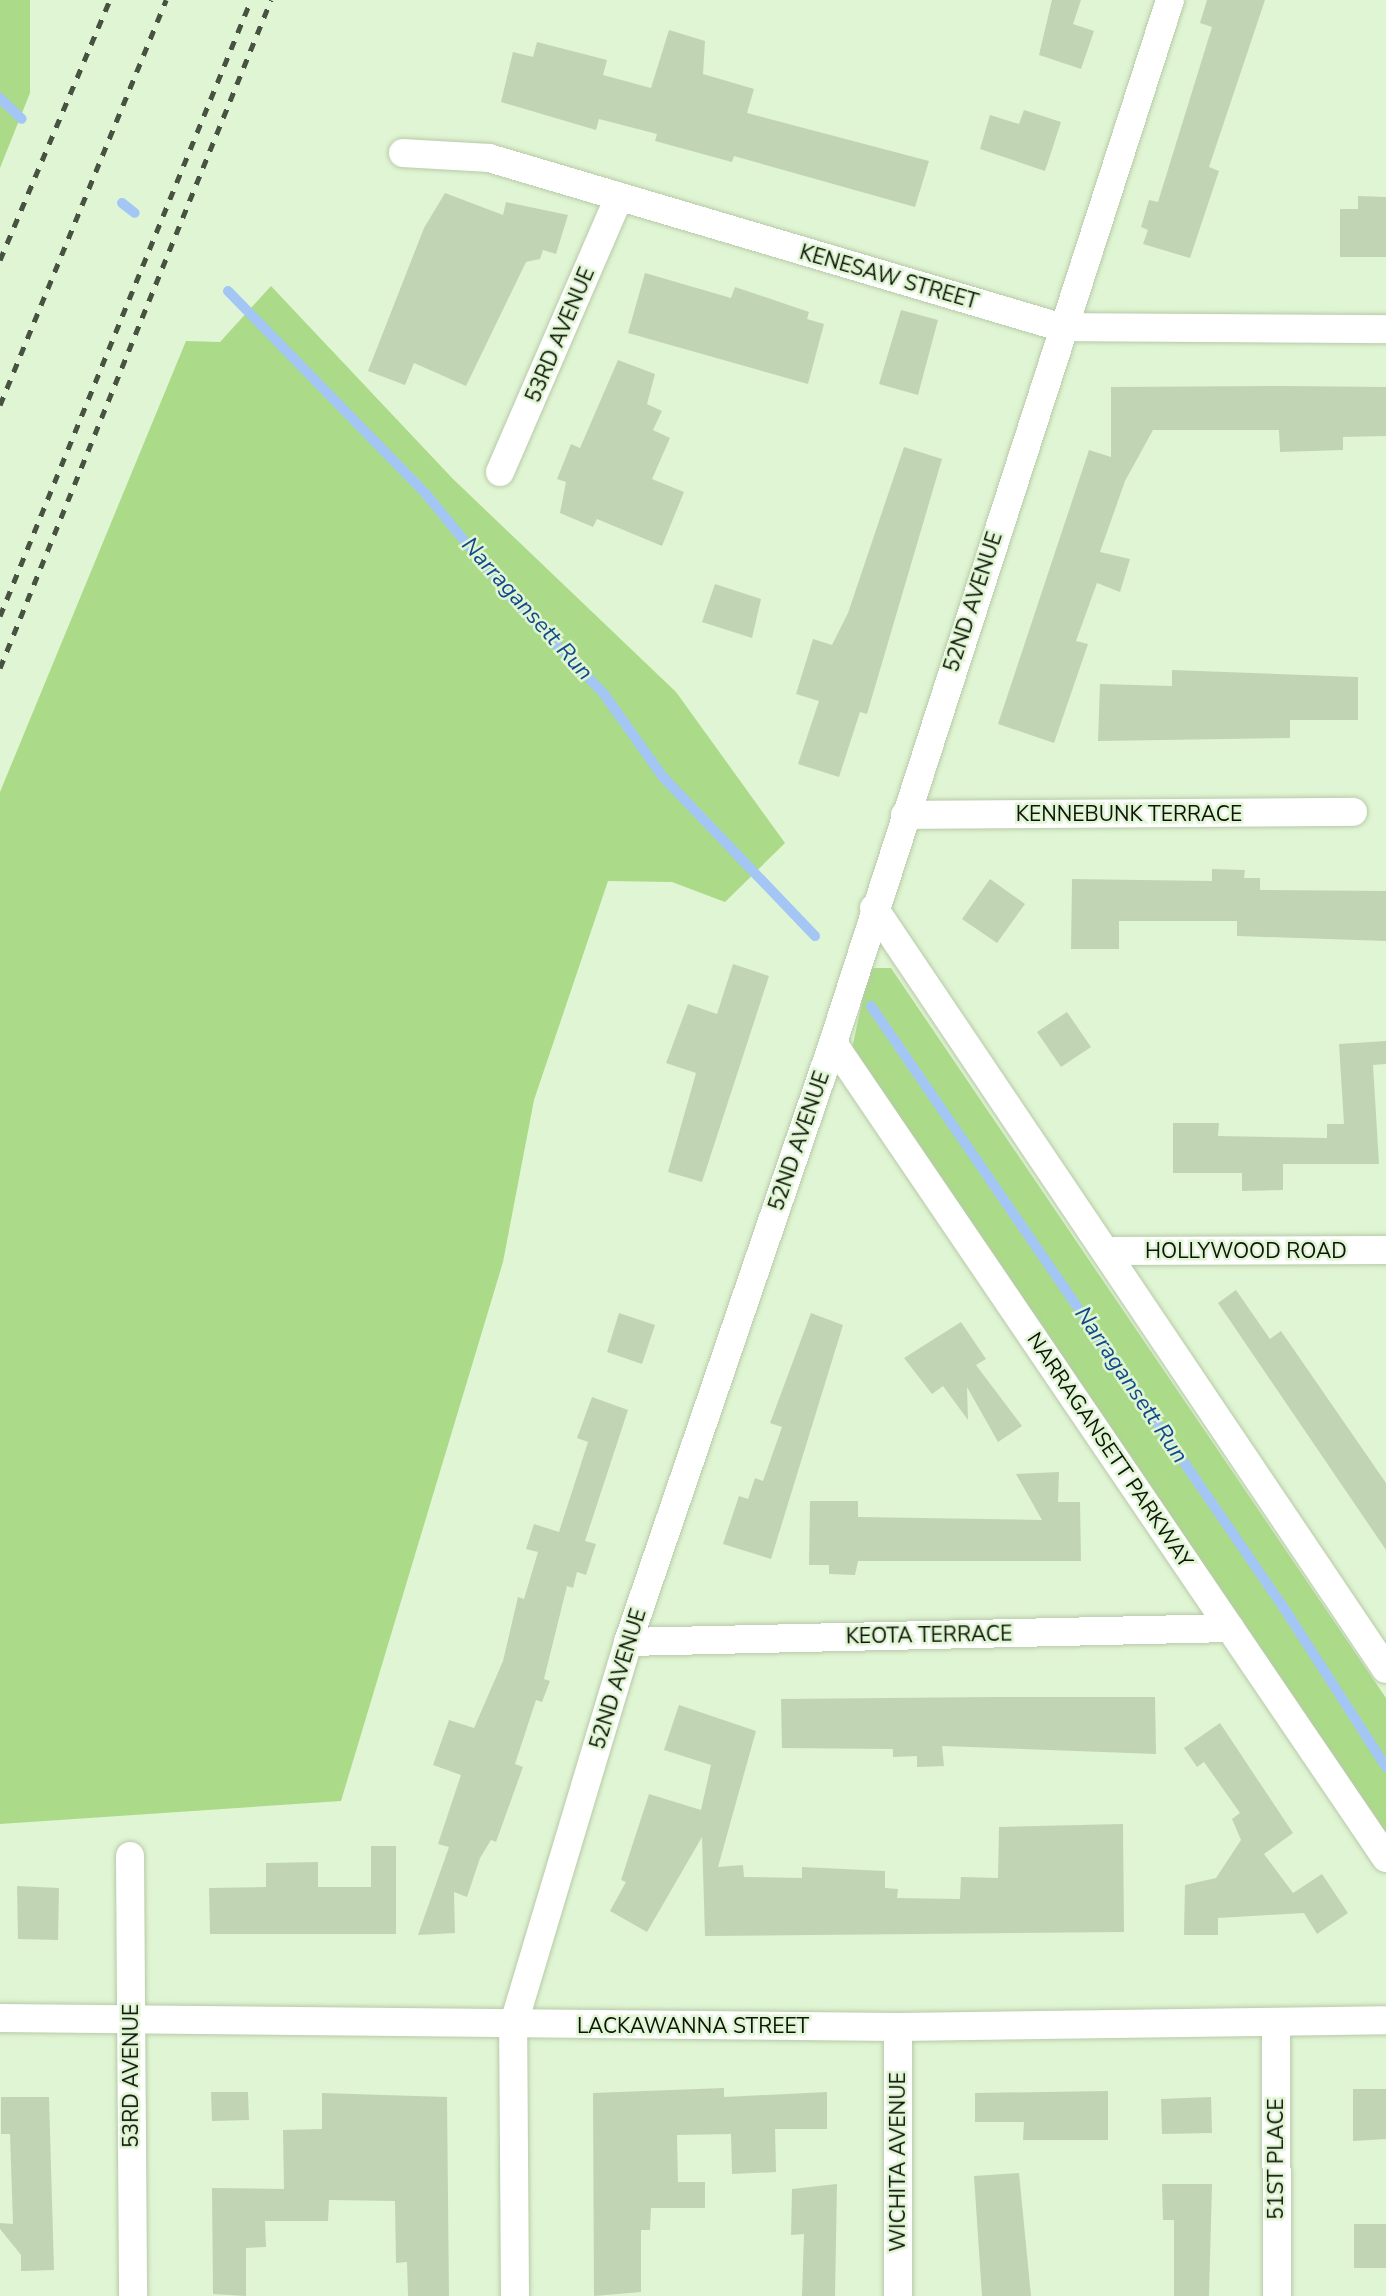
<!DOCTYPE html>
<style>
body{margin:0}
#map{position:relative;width:1386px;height:2296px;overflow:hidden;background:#e0f5d3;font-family:"Nunito Sans",sans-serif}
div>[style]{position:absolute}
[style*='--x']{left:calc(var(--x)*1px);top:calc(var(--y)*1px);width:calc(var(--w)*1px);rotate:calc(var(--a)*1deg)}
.green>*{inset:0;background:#abdb88}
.stream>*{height:10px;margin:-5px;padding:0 5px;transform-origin:5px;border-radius:5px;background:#a3c6f5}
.building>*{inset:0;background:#c1d5b4}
.roads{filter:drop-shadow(0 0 2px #b7caa9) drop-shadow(0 0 2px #b7caa9)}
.minor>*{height:28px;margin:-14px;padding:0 14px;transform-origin:14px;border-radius:14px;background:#fff}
.rail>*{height:5px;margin-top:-2.5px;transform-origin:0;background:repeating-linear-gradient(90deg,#475240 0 9px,transparent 0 18px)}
span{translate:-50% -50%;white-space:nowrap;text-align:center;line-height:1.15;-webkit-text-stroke:5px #e0f5d3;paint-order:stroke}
.street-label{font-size:21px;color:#0d1408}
.water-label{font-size:23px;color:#104a8e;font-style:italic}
</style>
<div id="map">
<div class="green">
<i style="clip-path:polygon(0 0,30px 0,30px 93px,0 168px)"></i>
<i style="clip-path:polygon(271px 286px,453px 479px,676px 692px,785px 843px,725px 902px,672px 882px,608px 881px,534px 1100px,503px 1262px,341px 1801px,0 1824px,0 792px,186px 341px,220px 342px)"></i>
<i style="clip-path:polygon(869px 968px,891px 968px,1386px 1698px,1386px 1837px,852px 1049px)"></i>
</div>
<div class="stream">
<i style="--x:0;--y:98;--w:30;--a:44"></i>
<i style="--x:122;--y:203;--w:16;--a:38"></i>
<i style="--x:228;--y:291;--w:284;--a:45.7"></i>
<i style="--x:426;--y:494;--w:139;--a:50.6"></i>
<i style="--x:514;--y:601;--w:129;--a:45.9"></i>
<i style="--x:604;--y:694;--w:102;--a:54.6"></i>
<i style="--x:663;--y:777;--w:220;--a:46.3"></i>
<i style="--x:871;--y:1006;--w:730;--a:55.55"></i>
<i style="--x:1284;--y:1608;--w:189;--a:57.3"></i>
</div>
<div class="building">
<i style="clip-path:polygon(1052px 0,1081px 0,1073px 24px,1094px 31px,1081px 69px,1039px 55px)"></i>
<i style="clip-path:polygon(1207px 0,1265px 0,1209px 167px,1219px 171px,1190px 258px,1143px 244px,1148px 230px,1141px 227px,1149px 200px,1158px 202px,1212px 27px,1200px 23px)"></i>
<i style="clip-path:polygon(669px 30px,705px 41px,703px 74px,754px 89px,747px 113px,929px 161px,915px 207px,734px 156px,732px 162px,655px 141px,657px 134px,599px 119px,596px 130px,501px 102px,513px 52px,533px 57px,537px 42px,607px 60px,603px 75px,651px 88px)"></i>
<i style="clip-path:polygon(1024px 110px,1061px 122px,1045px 171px,980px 149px,990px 115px,1019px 124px)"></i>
<i style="clip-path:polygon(445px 193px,503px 215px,506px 202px,568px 215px,556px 254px,543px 250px,540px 259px,526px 262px,466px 386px,414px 363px,405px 385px,368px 371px,424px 228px)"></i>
<i style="clip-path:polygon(1358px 196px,1386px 197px,1386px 257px,1340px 257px,1340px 209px,1358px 209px)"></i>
<i style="clip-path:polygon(645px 273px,731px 298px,735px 287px,809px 312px,807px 319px,824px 324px,808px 384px,628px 333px)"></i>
<i style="clip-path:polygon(901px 310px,938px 320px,918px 395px,879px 384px)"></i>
<i style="clip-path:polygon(618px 360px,655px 374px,647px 404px,662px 411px,653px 430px,670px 438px,652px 479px,684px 492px,662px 546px,597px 519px,593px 527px,560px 513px,566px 482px,557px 479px,571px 444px,580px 448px)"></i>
<i style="clip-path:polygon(1287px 386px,1386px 387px,1386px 436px,1343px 437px,1343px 450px,1280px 452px,1279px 430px,1153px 430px,1125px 481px,1100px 552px,1130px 559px,1120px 592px,1097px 583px,1076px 641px,1088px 644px,1054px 743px,998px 724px,1089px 450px,1111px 457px,1111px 387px)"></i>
<i style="clip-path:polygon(904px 447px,942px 459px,867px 714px,860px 712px,839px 777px,798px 764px,819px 701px,796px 694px,813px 639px,832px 645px,848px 613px)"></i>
<i style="clip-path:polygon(715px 584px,761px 599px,752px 638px,702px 622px)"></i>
<i style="clip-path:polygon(1172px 670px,1358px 677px,1358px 720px,1290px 720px,1290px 738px,1098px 741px,1100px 684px,1172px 686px)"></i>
<i style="clip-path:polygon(1212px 869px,1245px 870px,1244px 878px,1260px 878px,1260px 890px,1386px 891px,1386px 941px,1237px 936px,1237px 921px,1119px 921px,1119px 949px,1071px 949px,1072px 879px,1212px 881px)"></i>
<i style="clip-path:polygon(990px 879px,1025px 904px,997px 943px,962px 919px)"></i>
<i style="clip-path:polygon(733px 964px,769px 976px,702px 1182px,668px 1172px,696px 1073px,666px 1063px,688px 1004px,717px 1014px)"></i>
<i style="clip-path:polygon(1067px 1012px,1091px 1047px,1061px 1067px,1037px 1032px)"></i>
<i style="clip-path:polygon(1386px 1041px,1386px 1064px,1373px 1065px,1379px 1164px,1283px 1164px,1283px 1190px,1242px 1191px,1242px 1173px,1173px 1173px,1173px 1123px,1219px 1123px,1218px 1136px,1327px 1138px,1327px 1124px,1344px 1124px,1339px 1044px)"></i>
<i style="clip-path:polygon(1236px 1290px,1270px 1339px,1281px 1331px,1386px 1483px,1386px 1550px,1218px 1303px)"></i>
<i style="clip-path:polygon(619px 1313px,655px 1325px,642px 1364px,607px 1352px)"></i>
<i style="clip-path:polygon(811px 1313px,843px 1325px,771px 1559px,723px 1544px,739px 1496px,748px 1499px,755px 1478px,763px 1481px,782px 1427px,770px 1423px)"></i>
<i style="clip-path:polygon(961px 1322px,986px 1359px,976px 1365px,1022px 1426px,998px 1442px,967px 1387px,968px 1420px,943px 1386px,932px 1394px,904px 1358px)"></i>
<i style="clip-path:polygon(592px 1397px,628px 1410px,585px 1541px,596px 1544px,586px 1575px,577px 1572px,573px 1588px,567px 1586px,544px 1679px,550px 1681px,542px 1702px,536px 1700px,515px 1764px,523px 1767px,496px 1842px,491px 1840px,480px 1858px,467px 1897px,454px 1892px,455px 1933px,418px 1935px,449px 1847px,438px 1844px,461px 1775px,433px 1765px,449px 1720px,474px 1728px,503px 1661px,518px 1597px,524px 1599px,538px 1552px,526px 1549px,534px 1524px,559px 1532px,588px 1442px,577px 1438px)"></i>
<i style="clip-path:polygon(1059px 1472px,1058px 1502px,1080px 1502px,1081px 1561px,858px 1561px,855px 1575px,829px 1574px,829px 1565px,809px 1565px,810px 1501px,858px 1501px,858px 1517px,1042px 1520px,1016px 1474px)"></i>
<i style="clip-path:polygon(993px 1697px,1155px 1697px,1156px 1754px,942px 1746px,944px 1766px,917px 1767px,917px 1756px,893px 1757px,893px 1749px,782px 1748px,781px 1699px)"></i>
<i style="clip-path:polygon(679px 1705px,756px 1731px,718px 1867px,743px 1865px,744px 1877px,802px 1878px,802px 1867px,885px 1871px,885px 1888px,898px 1889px,897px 1898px,960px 1899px,961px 1877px,998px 1878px,999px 1827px,1123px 1824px,1124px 1932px,705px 1936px,702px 1837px,647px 1932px,610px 1911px,626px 1882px,621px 1880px,649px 1794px,701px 1810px,711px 1765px,664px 1750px)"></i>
<i style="clip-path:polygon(1220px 1723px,1293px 1833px,1264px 1854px,1293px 1893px,1322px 1874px,1348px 1913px,1317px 1934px,1304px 1913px,1218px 1918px,1218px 1935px,1184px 1935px,1185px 1885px,1216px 1878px,1241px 1840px,1232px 1819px,1240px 1813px,1204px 1762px,1197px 1767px,1184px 1748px)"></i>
<i style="clip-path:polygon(371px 1846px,396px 1846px,396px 1934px,210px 1934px,209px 1888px,266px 1887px,266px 1863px,318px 1862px,318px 1887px,371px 1887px)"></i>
<i style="clip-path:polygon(17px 1886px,59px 1888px,58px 1940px,18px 1939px)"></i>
<i style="clip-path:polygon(724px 2088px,724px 2097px,827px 2092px,827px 2129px,775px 2129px,776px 2172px,732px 2174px,731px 2134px,677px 2135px,678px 2182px,705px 2182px,705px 2208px,651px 2208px,650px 2230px,641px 2230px,641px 2292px,594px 2296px,593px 2093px)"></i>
<i style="clip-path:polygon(1353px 2089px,1386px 2089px,1386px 2139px,1353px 2141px)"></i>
<i style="clip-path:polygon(1108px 2091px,1108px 2140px,1023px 2140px,1024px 2122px,975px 2122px,975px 2093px)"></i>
<i style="clip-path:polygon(211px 2092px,248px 2092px,249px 2120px,212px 2121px)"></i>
<i style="clip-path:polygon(322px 2093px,447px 2097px,449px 2296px,408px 2296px,407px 2262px,396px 2263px,395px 2201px,329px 2200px,328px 2221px,265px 2221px,266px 2247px,246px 2248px,246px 2296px,213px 2294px,212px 2188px,284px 2189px,283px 2130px,322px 2129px)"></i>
<i style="clip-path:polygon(1px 2097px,49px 2097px,54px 2270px,21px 2271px,21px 2255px,0 2229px,0 2223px,13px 2224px,10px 2134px,1px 2134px)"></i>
<i style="clip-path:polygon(1211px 2097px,1212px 2133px,1162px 2134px,1161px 2099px)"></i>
<i style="clip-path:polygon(1019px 2173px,1031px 2296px,982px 2296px,974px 2176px)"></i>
<i style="clip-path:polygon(837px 2184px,835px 2296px,802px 2296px,804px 2234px,791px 2235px,792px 2189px)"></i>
<i style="clip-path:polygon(1162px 2184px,1212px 2184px,1209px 2296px,1174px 2296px,1174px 2220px,1163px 2220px)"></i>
<i style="clip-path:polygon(1354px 2224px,1386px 2224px,1386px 2268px,1354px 2268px)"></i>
</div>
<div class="roads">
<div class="minor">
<i style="--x:403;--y:153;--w:86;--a:3.3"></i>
<i style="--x:489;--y:158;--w:595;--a:16.49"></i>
<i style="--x:1060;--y:327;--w:326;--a:0.4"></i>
<i style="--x:500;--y:472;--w:300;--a:-66.6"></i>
<i style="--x:905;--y:815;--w:448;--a:-0.4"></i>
<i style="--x:874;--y:908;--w:917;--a:56.07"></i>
<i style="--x:833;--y:1043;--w:985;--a:55.84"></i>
<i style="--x:1105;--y:1251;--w:281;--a:-0.2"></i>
<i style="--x:628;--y:1642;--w:602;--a:-1.33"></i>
<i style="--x:130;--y:1856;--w:440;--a:89.6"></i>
<i style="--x:0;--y:2018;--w:898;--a:0.57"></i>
<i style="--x:898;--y:2027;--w:488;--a:-0.8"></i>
<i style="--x:1276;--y:2022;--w:274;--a:89.8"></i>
<i style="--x:898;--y:2027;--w:269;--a:90"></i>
<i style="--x:515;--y:2296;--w:270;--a:-90.4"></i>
<i style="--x:513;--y:2026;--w:401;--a:-73.3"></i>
<i style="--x:628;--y:1642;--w:633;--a:-71.11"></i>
<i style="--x:833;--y:1043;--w:1096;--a:-72.09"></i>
</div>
</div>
<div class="rail">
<i style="--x:0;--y:260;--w:282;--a:-67.1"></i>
<i style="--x:0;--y:405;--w:438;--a:-67.7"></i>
<i style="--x:0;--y:616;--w:665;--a:-67.83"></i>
<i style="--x:0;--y:668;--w:721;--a:-67.92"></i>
</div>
<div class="street-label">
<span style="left:889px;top:277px;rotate:16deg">KENESAW STREET</span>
<span style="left:560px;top:335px;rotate:-67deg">53RD AVENUE</span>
<span style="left:973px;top:602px;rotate:-72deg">52ND AVENUE</span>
<span style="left:1129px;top:814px">KENNEBUNK TERRACE</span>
<span style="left:799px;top:1141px;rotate:-71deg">52ND AVENUE</span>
<span style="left:1246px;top:1251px">HOLLYWOOD ROAD</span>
<span style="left:1110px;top:1450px;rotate:56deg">NARRAGANSETT PARKWAY</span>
<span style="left:929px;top:1635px;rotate:-1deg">KEOTA TERRACE</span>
<span style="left:618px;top:1679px;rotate:-73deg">52ND AVENUE</span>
<span style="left:693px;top:2026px">LACKAWANNA STREET</span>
<span style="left:131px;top:2076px;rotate:-90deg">53RD AVENUE</span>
<span style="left:1276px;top:2159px;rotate:-90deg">51ST PLACE</span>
<span style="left:898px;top:2162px;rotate:-90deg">WICHITA AVENUE</span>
</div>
<div class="water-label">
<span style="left:527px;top:609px;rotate:48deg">Narragansett Run</span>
<span style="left:1131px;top:1385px;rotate:56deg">Narragansett Run</span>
</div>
</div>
